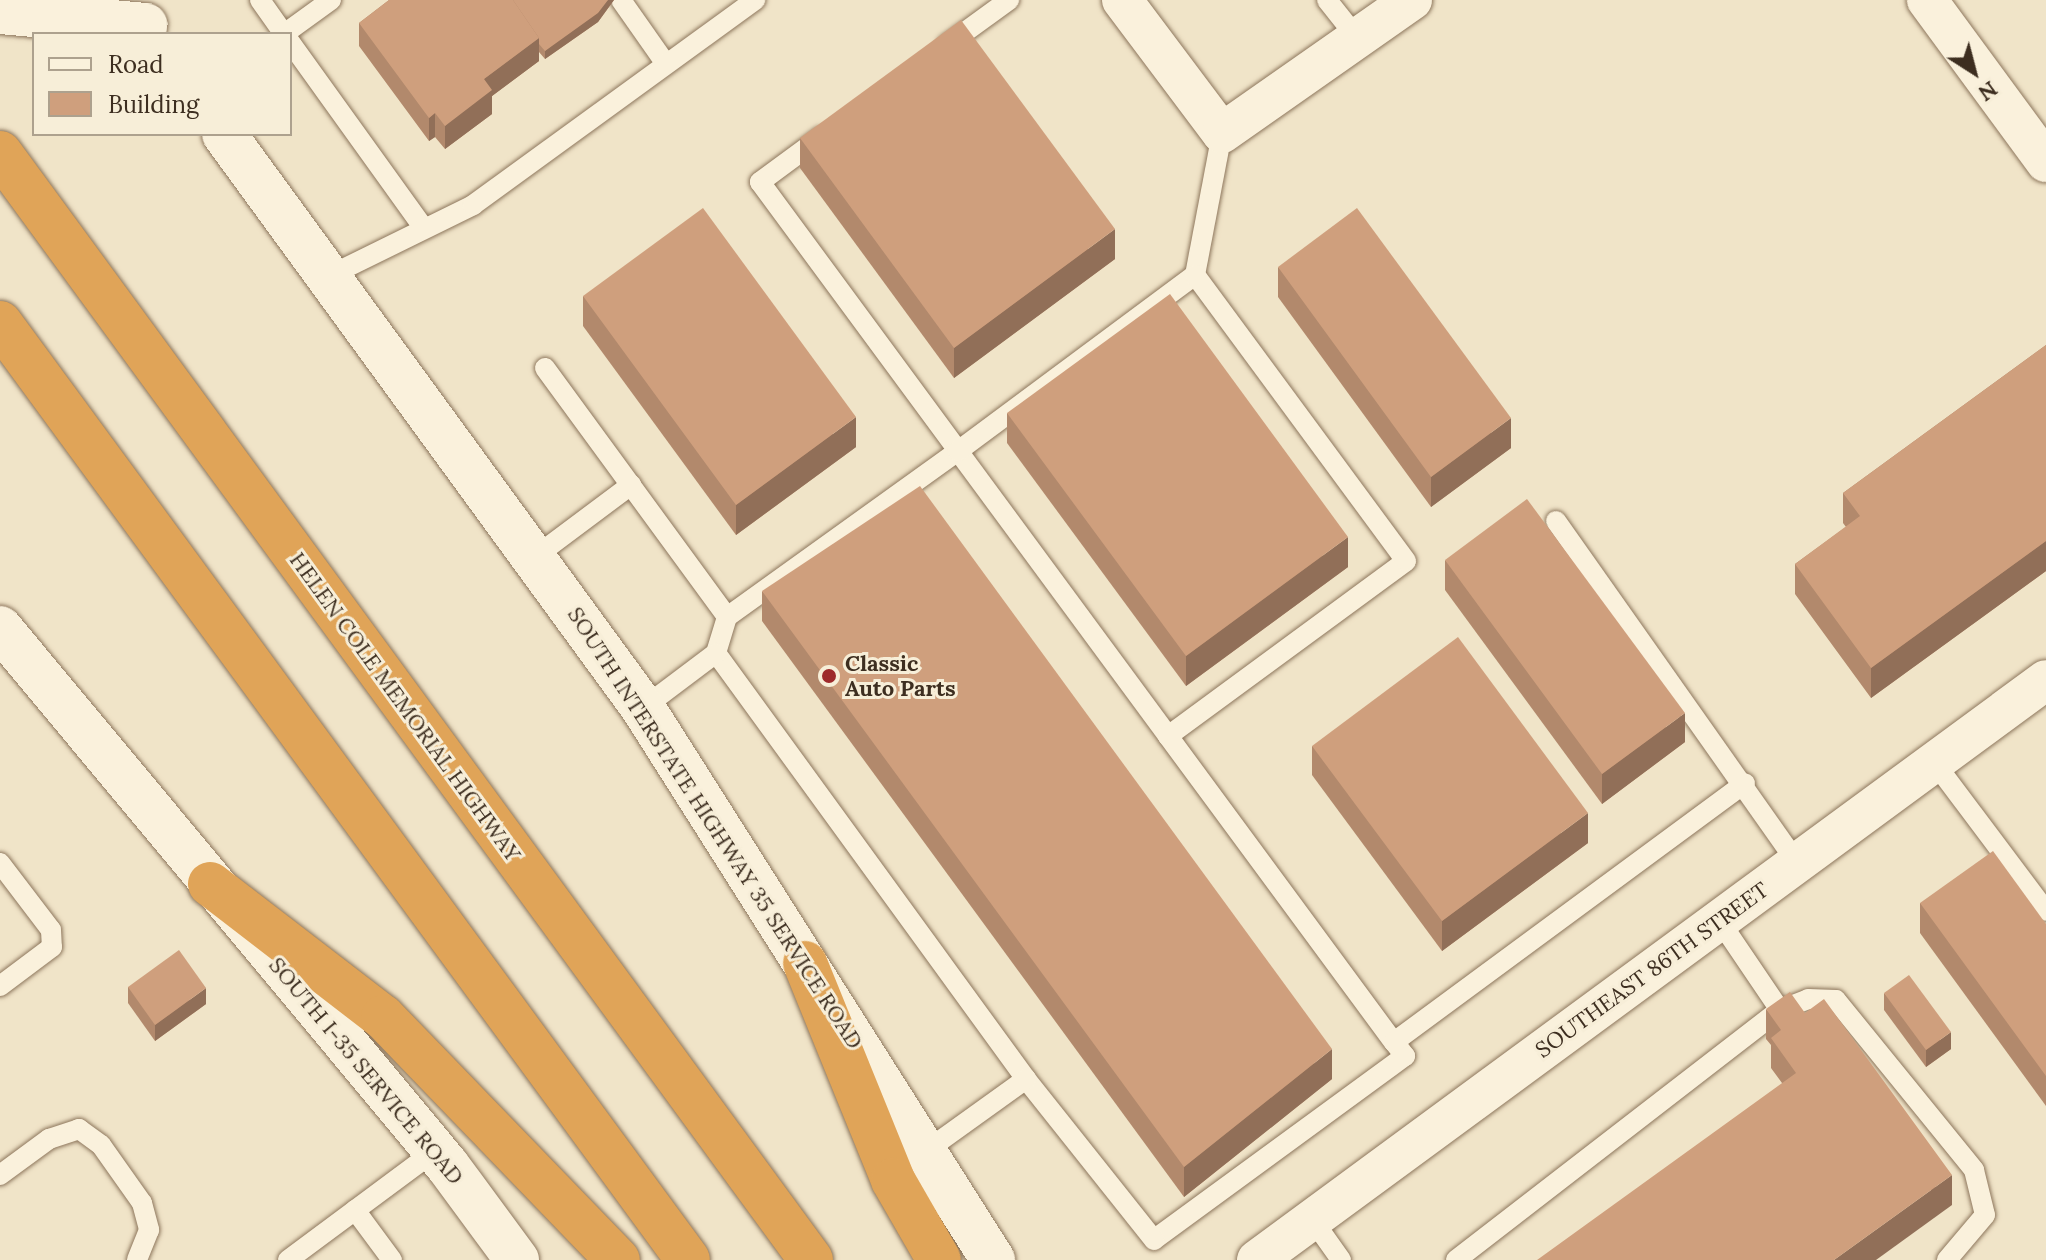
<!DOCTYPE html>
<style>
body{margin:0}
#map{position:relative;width:2046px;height:1260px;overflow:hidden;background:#f0e4c8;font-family:Lora,serif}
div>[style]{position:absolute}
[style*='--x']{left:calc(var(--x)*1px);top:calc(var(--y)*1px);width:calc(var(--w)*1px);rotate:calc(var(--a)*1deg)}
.roads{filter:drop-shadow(0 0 2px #8d765c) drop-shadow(0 0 2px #8d765c)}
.service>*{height:20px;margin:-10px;padding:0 10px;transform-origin:10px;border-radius:10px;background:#faf1dc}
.minor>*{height:40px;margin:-20px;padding:0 20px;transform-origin:20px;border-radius:20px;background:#faf1dc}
.secondary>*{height:44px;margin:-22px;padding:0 22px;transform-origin:22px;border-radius:22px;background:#faf1dc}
.motorway>*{height:44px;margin:-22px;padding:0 22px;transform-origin:22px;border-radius:22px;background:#e0a458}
.wall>*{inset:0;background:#b2896c}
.shaded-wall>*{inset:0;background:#916f58}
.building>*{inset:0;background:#cf9f7d}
.dots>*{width:22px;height:22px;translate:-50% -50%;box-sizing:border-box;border:4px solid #f7eed8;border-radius:50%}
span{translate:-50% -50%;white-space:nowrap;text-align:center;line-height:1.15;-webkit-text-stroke:6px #f7eed8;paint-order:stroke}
.poi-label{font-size:22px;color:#3d2e20;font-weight:700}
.left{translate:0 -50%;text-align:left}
.street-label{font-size:22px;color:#3d2e20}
.legend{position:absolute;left:32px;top:32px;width:260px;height:104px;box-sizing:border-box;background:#f7eed8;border:2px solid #ada18e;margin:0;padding:10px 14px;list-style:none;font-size:24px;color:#3d2e20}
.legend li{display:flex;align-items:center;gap:16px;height:40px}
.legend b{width:40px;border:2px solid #ada18e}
.north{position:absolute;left:1934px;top:32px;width:80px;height:80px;-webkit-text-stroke:6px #f7eed8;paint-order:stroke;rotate:144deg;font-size:22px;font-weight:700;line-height:32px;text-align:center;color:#3d2e20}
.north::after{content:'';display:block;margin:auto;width:28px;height:36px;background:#3d2e20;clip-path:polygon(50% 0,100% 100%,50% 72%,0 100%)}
</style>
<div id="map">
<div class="roads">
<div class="service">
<i style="--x:260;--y:0;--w:42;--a:54.8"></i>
<i style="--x:284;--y:34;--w:58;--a:-35.9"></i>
<i style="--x:621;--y:0;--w:78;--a:54.9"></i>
<i style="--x:1327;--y:0;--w:50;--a:51.5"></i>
<i style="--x:290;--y:42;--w:224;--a:54.3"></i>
<i style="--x:947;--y:45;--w:77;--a:-36"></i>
<i style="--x:821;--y:137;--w:76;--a:143.6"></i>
<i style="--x:760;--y:182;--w:334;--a:53.6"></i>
<i style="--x:958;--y:451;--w:354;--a:53.6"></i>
<i style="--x:1168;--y:736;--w:380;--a:53.6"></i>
<i style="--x:1394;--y:1042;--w:18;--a:52"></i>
<i style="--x:1405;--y:1056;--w:311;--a:143.8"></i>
<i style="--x:1154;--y:1240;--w:206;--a:-128.5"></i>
<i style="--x:1026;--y:1079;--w:527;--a:-126.04"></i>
<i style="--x:716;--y:653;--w:38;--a:-73"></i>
<i style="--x:727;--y:617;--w:284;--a:-35.7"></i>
<i style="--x:958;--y:451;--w:295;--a:-36.6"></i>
<i style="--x:1195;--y:275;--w:145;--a:-79.2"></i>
<i style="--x:329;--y:276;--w:161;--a:-26.2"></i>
<i style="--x:473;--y:205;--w:349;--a:-36"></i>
<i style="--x:545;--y:368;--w:308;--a:53.8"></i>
<i style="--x:1556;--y:521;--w:418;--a:54.8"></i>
<i style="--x:536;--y:556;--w:119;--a:-36.8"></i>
<i style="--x:643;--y:708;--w:91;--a:-37"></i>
<i style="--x:1168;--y:736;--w:295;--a:-36.3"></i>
<i style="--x:1406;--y:561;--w:355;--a:-126.4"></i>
<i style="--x:1934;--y:762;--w:186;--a:53.1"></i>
<i style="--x:0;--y:863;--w:84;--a:52.7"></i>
<i style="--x:51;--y:930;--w:17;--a:87"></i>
<i style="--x:52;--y:947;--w:65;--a:143.1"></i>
<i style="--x:1719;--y:920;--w:109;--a:55.9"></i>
<i style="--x:1394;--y:1042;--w:436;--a:-36.4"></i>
<i style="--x:923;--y:1153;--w:127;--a:-35.7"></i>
<i style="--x:0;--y:1175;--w:61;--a:-36.3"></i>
<i style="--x:49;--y:1139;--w:32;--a:-18"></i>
<i style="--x:79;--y:1129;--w:27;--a:36"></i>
<i style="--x:101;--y:1145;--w:71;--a:54.7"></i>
<i style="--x:142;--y:1203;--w:28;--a:75"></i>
<i style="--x:149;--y:1230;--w:32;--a:112"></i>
<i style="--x:355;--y:1210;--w:62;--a:53.5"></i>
<i style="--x:1312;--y:1219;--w:50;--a:54.7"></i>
<i style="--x:288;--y:1260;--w:183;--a:-36.6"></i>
<i style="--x:1456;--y:1260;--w:409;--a:-37.7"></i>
<i style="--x:1780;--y:1010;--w:30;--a:-21"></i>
<i style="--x:1808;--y:999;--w:28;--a:2"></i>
<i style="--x:1836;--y:1000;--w:219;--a:50.9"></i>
<i style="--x:1974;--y:1170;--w:46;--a:76.3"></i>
<i style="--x:1985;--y:1215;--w:59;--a:130.2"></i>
</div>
<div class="minor">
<i style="--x:1122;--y:0;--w:166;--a:53.1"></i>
<i style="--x:1222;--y:133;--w:232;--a:-35"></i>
<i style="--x:1927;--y:0;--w:201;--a:53.7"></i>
<i style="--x:1257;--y:1260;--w:979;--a:-36.32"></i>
</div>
<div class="secondary">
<i style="--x:0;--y:12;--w:146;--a:5.1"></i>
<i style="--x:224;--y:134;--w:711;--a:53.87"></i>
<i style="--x:643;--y:708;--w:654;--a:57.62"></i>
<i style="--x:0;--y:628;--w:699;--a:50.23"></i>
<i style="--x:447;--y:1165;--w:118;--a:53.6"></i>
</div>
<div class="motorway">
<i style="--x:0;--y:153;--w:1372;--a:53.77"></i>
<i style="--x:0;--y:323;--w:1162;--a:53.71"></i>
<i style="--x:210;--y:884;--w:218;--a:37.6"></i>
<i style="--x:383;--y:1017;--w:338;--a:46"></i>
<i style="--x:805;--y:963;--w:234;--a:67.9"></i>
<i style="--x:893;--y:1180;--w:92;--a:60.1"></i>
</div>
</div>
<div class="wall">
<i style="clip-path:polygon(389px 0,614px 0,598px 22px,545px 59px,539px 52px,539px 61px,492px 96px,492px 114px,445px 149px,435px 137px,429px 141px,359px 46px,359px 23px)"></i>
<i style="clip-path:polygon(800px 138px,1115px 259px,954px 378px,800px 168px)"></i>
<i style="clip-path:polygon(1278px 267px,1511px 448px,1431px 507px,1278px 297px)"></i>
<i style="clip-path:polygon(583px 296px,856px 447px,736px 535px,583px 326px)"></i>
<i style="clip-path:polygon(2046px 345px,2046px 571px,1871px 698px,1795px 594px,1795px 564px,1846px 527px,1843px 523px,1843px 493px)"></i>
<i style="clip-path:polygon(1007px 413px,1348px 567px,1186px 686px,1007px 443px)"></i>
<i style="clip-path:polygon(1445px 560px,1685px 742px,1602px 804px,1445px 590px)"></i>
<i style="clip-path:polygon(762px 591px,1332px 1079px,1184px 1197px,762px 621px)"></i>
<i style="clip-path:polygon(1312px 746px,1588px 843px,1442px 951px,1312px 775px)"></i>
<i style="clip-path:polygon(1920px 903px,2046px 924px,2046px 1106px,1920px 933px)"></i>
<i style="clip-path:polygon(128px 987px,206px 1004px,155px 1041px,128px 1003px)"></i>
<i style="clip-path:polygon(1884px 993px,1951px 1049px,1926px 1067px,1884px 1010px)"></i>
<i style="clip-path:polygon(1766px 1009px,1952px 1205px,1782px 1083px,1771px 1068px,1771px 1045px,1766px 1039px)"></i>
</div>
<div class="shaded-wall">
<i style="clip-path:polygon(608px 0,614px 0,598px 22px,545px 59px,545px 51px)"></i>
<i style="clip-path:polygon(539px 38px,539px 61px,492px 96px,492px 114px,445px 149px,445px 126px,484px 79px)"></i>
<i style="clip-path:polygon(435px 113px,435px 137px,429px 141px,429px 118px)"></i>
<i style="clip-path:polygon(1115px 229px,1115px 259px,954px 378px,954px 348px)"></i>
<i style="clip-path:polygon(856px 417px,856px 447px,736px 535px,736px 505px)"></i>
<i style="clip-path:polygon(1511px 418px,1511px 448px,1431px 507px,1431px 477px)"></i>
<i style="clip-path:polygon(1348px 537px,1348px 567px,1186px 686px,1186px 656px)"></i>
<i style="clip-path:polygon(2046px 541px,2046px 571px,1871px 698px,1871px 668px)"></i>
<i style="clip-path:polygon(1685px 713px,1685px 742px,1602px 804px,1602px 774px)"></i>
<i style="clip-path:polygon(1588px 813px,1588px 843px,1442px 951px,1442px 921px)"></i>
<i style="clip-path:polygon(206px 988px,206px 1004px,155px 1041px,155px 1025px)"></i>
<i style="clip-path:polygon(1951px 1032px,1951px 1049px,1926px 1067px,1926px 1050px)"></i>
<i style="clip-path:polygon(1332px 1049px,1332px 1079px,1184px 1197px,1184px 1167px)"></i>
<i style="clip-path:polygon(1952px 1175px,1952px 1205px,1876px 1260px,1834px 1260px)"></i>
</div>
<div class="building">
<i style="clip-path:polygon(389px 0,513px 0,539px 38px,484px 79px,492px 90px,445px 126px,435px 113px,429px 118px,359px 23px)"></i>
<i style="clip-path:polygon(513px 0,608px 0,598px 13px,545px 51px,539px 44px,539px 38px)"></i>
<i style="clip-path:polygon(961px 20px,1115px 229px,954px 348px,800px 138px)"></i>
<i style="clip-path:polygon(703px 208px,856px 417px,736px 505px,583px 296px)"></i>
<i style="clip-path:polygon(1357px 208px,1511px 418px,1431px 477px,1278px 267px)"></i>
<i style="clip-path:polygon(1170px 294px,1348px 537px,1186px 656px,1007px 413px)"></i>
<i style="clip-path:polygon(2046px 345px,2046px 541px,1871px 668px,1795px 564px,1860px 516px,1843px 493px)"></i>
<i style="clip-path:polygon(920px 486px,1332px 1049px,1184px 1167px,762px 591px)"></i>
<i style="clip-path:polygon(1527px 499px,1685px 713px,1602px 774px,1445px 560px)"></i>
<i style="clip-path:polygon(1458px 637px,1588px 813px,1442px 921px,1312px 746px)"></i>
<i style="clip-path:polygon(1993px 851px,2046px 924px,2046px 1076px,1920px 903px)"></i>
<i style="clip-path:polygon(179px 950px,206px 988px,155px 1025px,128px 987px)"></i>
<i style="clip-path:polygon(1909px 975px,1951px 1032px,1926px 1050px,1884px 993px)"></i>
<i style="clip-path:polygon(1790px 992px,1805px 1013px,1824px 999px,1952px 1175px,1834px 1260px,1537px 1260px,1796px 1073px,1771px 1038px,1781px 1030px,1766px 1009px)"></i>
</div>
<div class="dots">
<i style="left:829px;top:676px;background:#9e2a2b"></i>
</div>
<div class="poi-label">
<span class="left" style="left:845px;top:676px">Classic<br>Auto Parts</span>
</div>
<div class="street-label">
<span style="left:405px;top:707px;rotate:54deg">HELEN COLE MEMORIAL HIGHWAY</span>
<span style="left:715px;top:828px;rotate:57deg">SOUTH INTERSTATE HIGHWAY 35 SERVICE ROAD</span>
<span style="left:1652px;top:970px;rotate:-36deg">SOUTHEAST 86TH STREET</span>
<span style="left:366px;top:1071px;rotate:50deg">SOUTH I-35 SERVICE ROAD</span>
</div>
<ul class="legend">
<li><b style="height:10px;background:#faf1dc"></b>Road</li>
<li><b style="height:22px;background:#cf9f7d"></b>Building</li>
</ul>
<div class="north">N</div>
</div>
